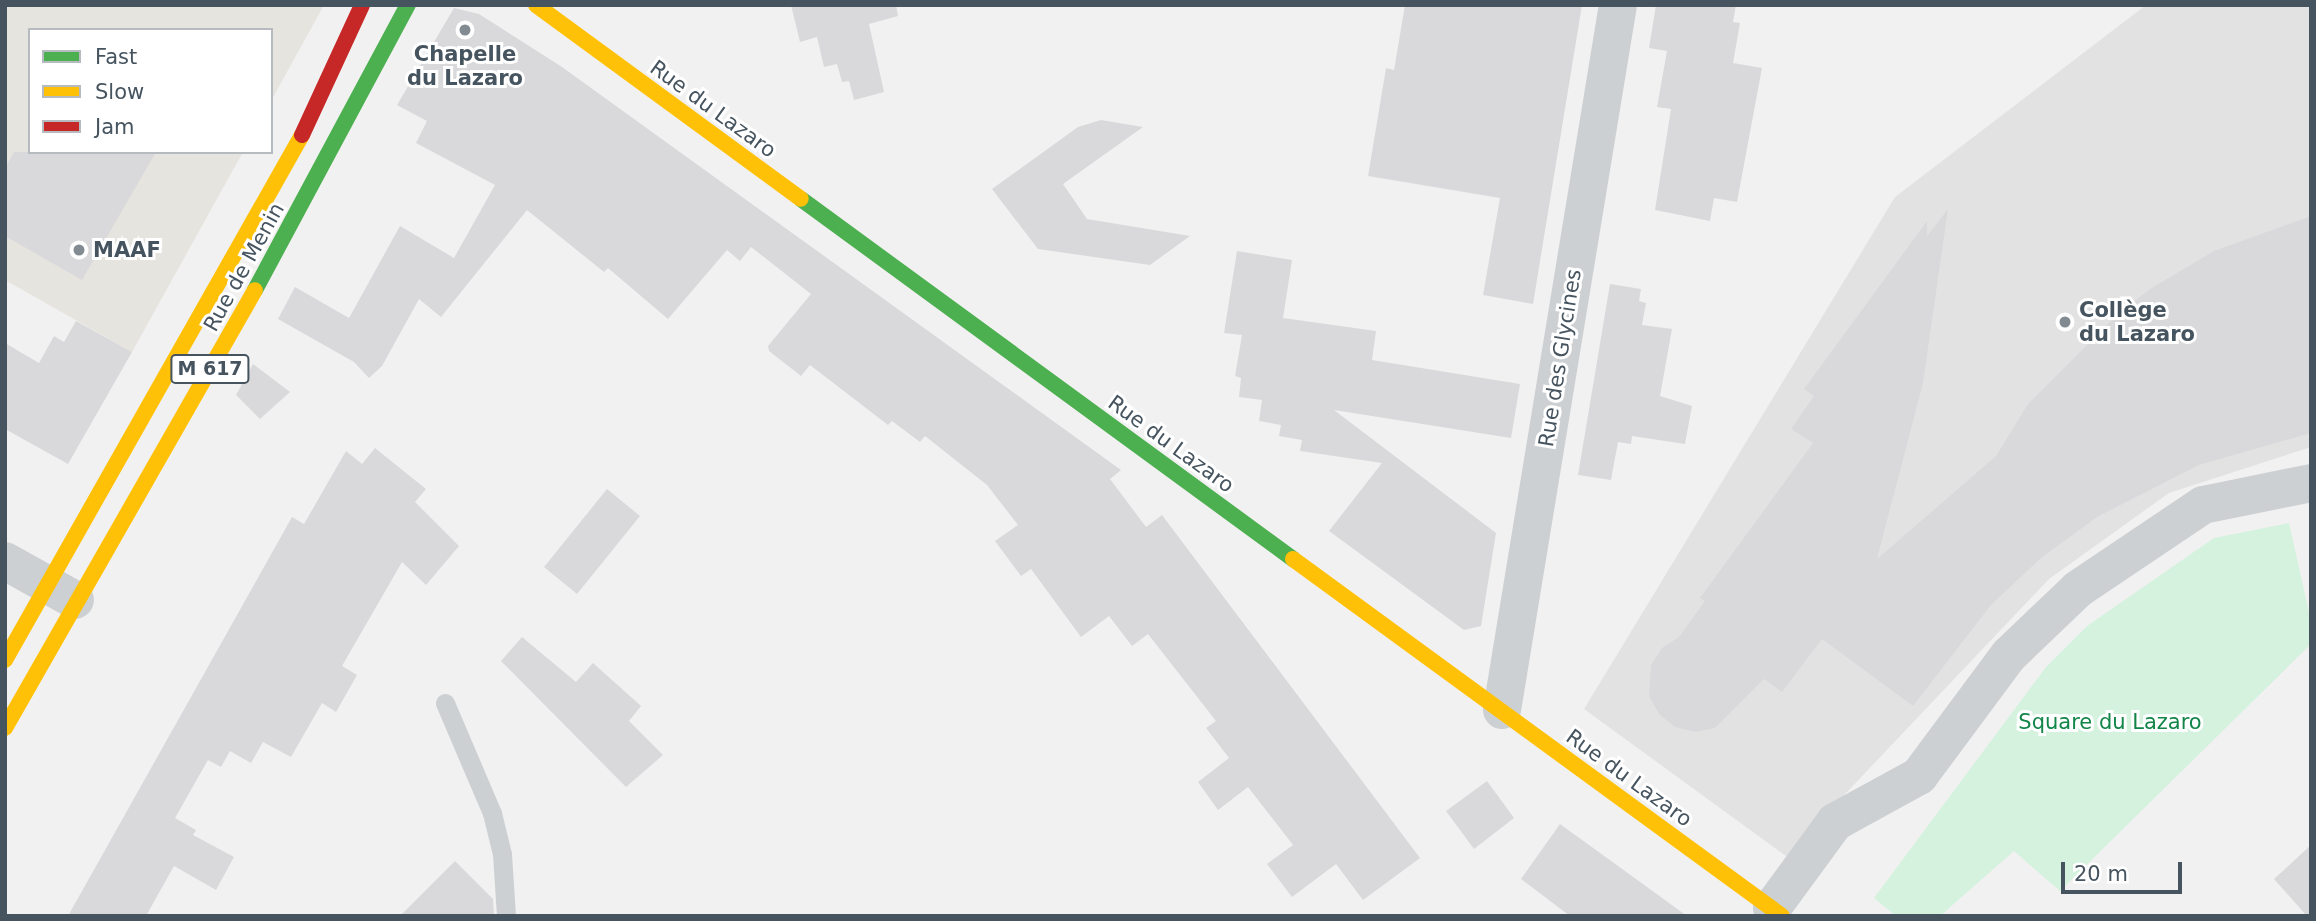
<!DOCTYPE html>
<meta charset="utf-8">
<style>
body{margin:0}
#map{position:relative;width:2316px;height:921px;overflow:hidden;background:#f2f1f1;font-family:"DejaVu Sans",sans-serif}
div>[style]{position:absolute}
[style*='--x']{left:calc(var(--x)*1px);top:calc(var(--y)*1px);width:calc(var(--w)*1px);rotate:calc(var(--a)*1deg)}
.commercial>*{inset:0;background:#e6e4df}
.education>*{inset:0;background:#e3e2e3}
.green>*{inset:0;background:#d4f2de}
.building>*{inset:0;background:#d9d9db}
.lane>*{height:19px;margin:-9.5px;padding:0 9.5px;transform-origin:9.5px;border-radius:9.5px;background:#cdd0d2}
.street>*{height:38px;margin:-19px;padding:0 19px;transform-origin:19px;border-radius:19px;background:#cdd0d2}
.fast>*{height:16px;margin:-8px;padding:0 8px;transform-origin:8px;border-radius:8px;background:#4caf50}
.slow>*{height:16px;margin:-8px;padding:0 8px;transform-origin:8px;border-radius:8px;background:#ffc107}
.jam>*{height:16px;margin:-8px;padding:0 8px;transform-origin:8px;border-radius:8px;background:#c62828}
.dots>*{width:19px;height:19px;translate:-50% -50%;box-sizing:border-box;border:4px solid #fff;border-radius:50%}
span{translate:-50% -50%;white-space:nowrap;text-align:center;line-height:1.15;-webkit-text-stroke:6px #fff;paint-order:stroke}
.shield-label span{padding:2px 5px;background:#fff;border:2px solid;border-radius:5px;-webkit-text-stroke-width:0}
.shield-label{font-size:19px;color:#46545f;font-weight:700}
.poi-label{font-size:21px;color:#46545f;font-weight:700}
.left{translate:0 -50%;text-align:left}
.street-label{font-size:21px;color:#46545f}
.park-label{font-size:21px;color:#118648}
.frame{position:absolute;inset:0;border:7px solid #46545f;pointer-events:none}
.legend{position:absolute;left:28px;top:28px;width:245px;height:126px;box-sizing:border-box;background:#fff;border:2px solid #b5bbbf;margin:0;padding:9px 12px;list-style:none;font-size:21px;color:#46545f}
.legend li{display:flex;align-items:center;gap:14px;height:35px}
.legend b{width:35px;border:2px solid #b5bbbf}
.scale{position:absolute;left:2061px;top:862px;width:121px;height:32px;box-sizing:border-box;border:4px solid #46545f;border-top:0;padding-left:9px;font-size:21px;line-height:24px;white-space:nowrap;color:#46545f;-webkit-text-stroke:5px #fff;paint-order:stroke}
</style>
<div id="map">
<div class="commercial">
<i style="clip-path:polygon(5px 5px,324px 5px,271px 101px,271px 30px,30px 30px,30px 152px,243px 152px,132px 352px,5px 280px)"></i>
</div>
<div class="education">
<i style="clip-path:polygon(2146px 5px,2311px 5px,2311px 447px,2169px 493px,2049px 579px,1811px 830px,1790px 859px,1584px 709px,1895px 197px)"></i>
</div>
<div class="green">
<i style="clip-path:polygon(2289px 523px,2311px 621px,2311px 644px,2060px 891px,2014px 851px,1940px 916px,1896px 916px,1874px 898px,2046px 667px,2087px 626px,2214px 538px)"></i>
</div>
<div class="building">
<i style="clip-path:polygon(791px 5px,896px 5px,898px 16px,869px 24px,884px 92px,854px 100px,849px 81px,842px 82px,837px 64px,824px 67px,817px 37px,800px 42px)"></i>
<i style="clip-path:polygon(1405px 5px,1582px 5px,1533px 304px,1483px 295px,1500px 198px,1368px 176px,1386px 68px,1394px 70px)"></i>
<i style="clip-path:polygon(1656px 5px,1736px 5px,1733px 22px,1740px 23px,1733px 63px,1762px 68px,1737px 202px,1714px 198px,1710px 221px,1655px 210px,1671px 109px,1657px 107px,1667px 51px,1649px 48px)"></i>
<i style="clip-path:polygon(454px 8px,479px 14px,562px 67px,1121px 470px,1110px 479px,1146px 527px,1162px 515px,1420px 858px,1363px 900px,1336px 864px,1292px 897px,1267px 864px,1293px 845px,1248px 787px,1218px 810px,1198px 782px,1229px 758px,1206px 728px,1216px 721px,1148px 634px,1132px 646px,1109px 616px,1081px 637px,1031px 569px,1021px 576px,995px 541px,1018px 525px,987px 485px,925px 436px,920px 442px,892px 421px,888px 425px,810px 365px,801px 376px,769px 351px,768px 346px,811px 294px,751px 247px,740px 261px,727px 250px,668px 319px,608px 268px,604px 272px,527px 210px,441px 317px,419px 299px,382px 366px,369px 378px,354px 362px,278px 319px,295px 287px,349px 318px,400px 226px,454px 258px,495px 185px,416px 143px,427px 121px,397px 105px)"></i>
<i style="clip-path:polygon(1101px 120px,1143px 127px,1063px 184px,1087px 219px,1190px 236px,1150px 265px,1038px 249px,992px 189px,1078px 127px)"></i>
<i style="clip-path:polygon(14px 152px,156px 152px,82px 280px,5px 236px,5px 168px)"></i>
<i style="clip-path:polygon(1948px 209px,1923px 383px,1877px 559px,1996px 456px,2028px 404px,2117px 315px,2150px 289px,2214px 251px,2311px 216px,2311px 433px,2199px 465px,2097px 517px,2041px 558px,1991px 605px,1913px 706px,1822px 639px,1782px 692px,1764px 679px,1715px 728px,1695px 732px,1675px 727px,1659px 714px,1649px 696px,1651px 665px,1662px 648px,1679px 637px,1705px 601px,1700px 598px,1813px 443px,1791px 429px,1814px 396px,1804px 389px,1927px 221px,1927px 236px)"></i>
<i style="clip-path:polygon(1237px 251px,1292px 260px,1283px 318px,1376px 331px,1372px 360px,1520px 384px,1511px 438px,1334px 410px,1496px 533px,1481px 626px,1464px 630px,1329px 531px,1382px 463px,1300px 451px,1302px 440px,1279px 436px,1281px 425px,1259px 421px,1262px 400px,1239px 397px,1241px 378px,1235px 376px,1242px 335px,1224px 333px)"></i>
<i style="clip-path:polygon(1610px 284px,1641px 289px,1639px 301px,1646px 303px,1642px 325px,1672px 329px,1660px 396px,1692px 406px,1685px 444px,1632px 436px,1631px 444px,1618px 442px,1611px 480px,1578px 475px)"></i>
<i style="clip-path:polygon(76px 321px,132px 352px,68px 464px,5px 429px,5px 343px,39px 363px,54px 336px,64px 342px)"></i>
<i style="clip-path:polygon(253px 364px,290px 392px,260px 419px,236px 395px)"></i>
<i style="clip-path:polygon(375px 448px,426px 489px,415px 502px,459px 546px,426px 585px,402px 562px,342px 666px,357px 675px,336px 712px,322px 703px,291px 757px,263px 742px,251px 763px,230px 751px,221px 767px,208px 760px,175px 818px,196px 830px,193px 835px,234px 857px,216px 890px,174px 866px,146px 916px,68px 916px,292px 517px,304px 524px,346px 451px,362px 464px)"></i>
<i style="clip-path:polygon(607px 489px,640px 516px,577px 594px,544px 567px)"></i>
<i style="clip-path:polygon(522px 637px,576px 682px,593px 663px,641px 706px,629px 721px,663px 755px,626px 787px,501px 661px)"></i>
<i style="clip-path:polygon(1487px 781px,1514px 818px,1474px 849px,1446px 811px)"></i>
<i style="clip-path:polygon(1560px 824px,1625px 871px,1687px 916px,1570px 916px,1521px 879px)"></i>
<i style="clip-path:polygon(2311px 845px,2311px 916px,2307px 916px,2274px 879px)"></i>
<i style="clip-path:polygon(455px 861px,493px 899px,494px 916px,400px 916px)"></i>
</div>
<div class="lane">
<i style="--x:445;--y:703;--w:120;--a:66.9"></i>
<i style="--x:492;--y:813;--w:42;--a:76.3"></i>
<i style="--x:502;--y:854;--w:62;--a:86.3"></i>
</div>
<div class="street">
<i style="--x:5;--y:561;--w:80;--a:29.1"></i>
<i style="--x:1502;--y:710;--w:714;--a:-80.66"></i>
<i style="--x:1772;--y:908;--w:107;--a:-53.8"></i>
<i style="--x:1835;--y:822;--w:96;--a:-28.7"></i>
<i style="--x:1919;--y:776;--w:151;--a:-53.4"></i>
<i style="--x:2009;--y:655;--w:95;--a:-43.7"></i>
<i style="--x:2078;--y:589;--w:151;--a:-33.9"></i>
<i style="--x:2203;--y:505;--w:110;--a:-11.5"></i>
</div>
<div class="fast">
<i style="--x:801;--y:199;--w:610;--a:36.19"></i>
<i style="--x:255;--y:290;--w:323;--a:-61.8"></i>
</div>
<div class="slow">
<i style="--x:536;--y:5;--w:328;--a:36.2"></i>
<i style="--x:1293;--y:559;--w:605;--a:36.13"></i>
<i style="--x:5;--y:660;--w:603;--a:-60.5"></i>
<i style="--x:5;--y:728;--w:504;--a:-60.28"></i>
</div>
<div class="jam">
<i style="--x:302;--y:135;--w:143;--a:-65.2"></i>
</div>
<div class="dots">
<i style="left:465px;top:30px;background:#828b92"></i>
<i style="left:79px;top:250px;background:#828b92"></i>
<i style="left:2065px;top:322px;background:#828b92"></i>
</div>
<div class="shield-label">
<span style="left:210px;top:369px">M 617</span>
</div>
<div class="poi-label">
<span style="left:465px;top:66px">Chapelle<br>du Lazaro</span>
<span class="left" style="left:93px;top:250px">MAAF</span>
<span class="left" style="left:2079px;top:322px">Collège<br>du Lazaro</span>
</div>
<div class="street-label">
<span style="left:713px;top:109px;rotate:36deg">Rue du Lazaro</span>
<span style="left:244px;top:267px;rotate:-61deg">Rue de Menin</span>
<span style="left:1560px;top:358px;rotate:-81deg">Rue des Glycines</span>
<span style="left:1171px;top:444px;rotate:36deg">Rue du Lazaro</span>
<span style="left:1629px;top:778px;rotate:36deg">Rue du Lazaro</span>
</div>
<div class="park-label">
<span style="left:2110px;top:722px">Square du Lazaro</span>
</div>
<div class="frame"></div>
<ul class="legend">
<li><b style="height:9px;background:#4caf50"></b>Fast</li>
<li><b style="height:9px;background:#ffc107"></b>Slow</li>
<li><b style="height:9px;background:#c62828"></b>Jam</li>
</ul>
<div class="scale">20 m</div>
</div>
